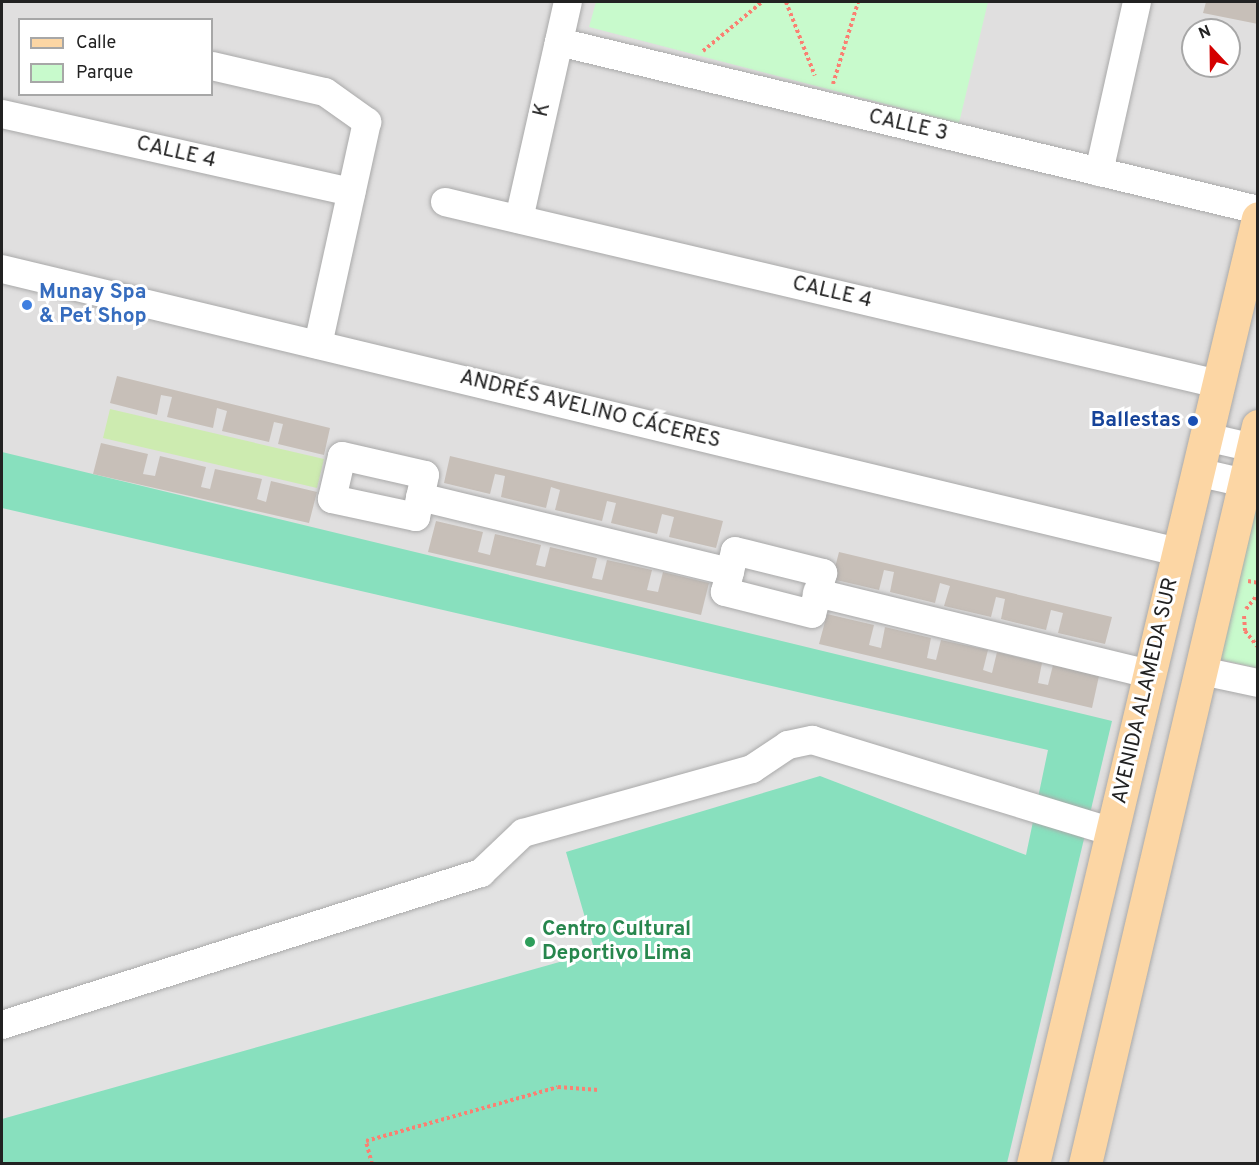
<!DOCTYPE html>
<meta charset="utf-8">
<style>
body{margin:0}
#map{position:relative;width:1259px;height:1165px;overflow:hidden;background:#f2efe9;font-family:Overpass,sans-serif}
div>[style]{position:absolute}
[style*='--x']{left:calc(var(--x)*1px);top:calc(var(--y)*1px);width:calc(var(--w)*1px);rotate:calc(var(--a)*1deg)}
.residential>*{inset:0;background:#e0dfdf}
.grass>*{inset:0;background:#cdebb0}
.park>*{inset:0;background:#c8facc}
.pitch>*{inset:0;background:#88e0be}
.parking>*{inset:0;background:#e2e2e2}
.building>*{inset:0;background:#c7bfb8}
.path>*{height:4px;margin-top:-2px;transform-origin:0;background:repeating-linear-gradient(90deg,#fa8072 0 3px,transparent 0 6px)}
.roads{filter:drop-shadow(0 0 2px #a9a9a9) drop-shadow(0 0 2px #a9a9a9)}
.minor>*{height:28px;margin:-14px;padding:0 14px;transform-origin:14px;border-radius:14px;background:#fff}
.major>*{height:33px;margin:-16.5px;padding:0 16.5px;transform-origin:16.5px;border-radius:16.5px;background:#fcd6a4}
.dots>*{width:16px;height:16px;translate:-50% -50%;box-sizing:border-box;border:3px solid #fff;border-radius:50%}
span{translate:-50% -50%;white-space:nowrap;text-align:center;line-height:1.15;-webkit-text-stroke:6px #fff;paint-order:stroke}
.street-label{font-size:21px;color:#222}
.shop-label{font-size:21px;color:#366cbe;font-weight:700}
.left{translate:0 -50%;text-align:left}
.transit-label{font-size:21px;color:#164399;font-weight:700}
.right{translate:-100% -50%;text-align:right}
.leisure-label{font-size:21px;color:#27864d;font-weight:700}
.frame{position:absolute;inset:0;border:3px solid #222;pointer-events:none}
.legend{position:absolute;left:18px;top:18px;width:195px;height:78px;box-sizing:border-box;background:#fff;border:2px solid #a7a7a7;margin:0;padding:8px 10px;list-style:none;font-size:18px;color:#222}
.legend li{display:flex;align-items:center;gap:12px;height:30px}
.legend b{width:30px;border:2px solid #a7a7a7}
.north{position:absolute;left:1181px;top:18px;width:60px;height:60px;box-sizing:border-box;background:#fff;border:2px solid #a7a7a7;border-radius:50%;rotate:338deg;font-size:16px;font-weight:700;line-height:24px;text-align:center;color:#222}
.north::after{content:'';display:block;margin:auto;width:21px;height:27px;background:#d40000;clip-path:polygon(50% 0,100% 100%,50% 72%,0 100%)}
</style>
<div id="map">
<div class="residential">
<i style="clip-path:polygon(evenodd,2px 2px,1257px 2px,1257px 1163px,2px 1164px,2px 2px,20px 20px,212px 20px,212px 94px,20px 94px,20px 20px,2px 2px,1193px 30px,1229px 30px,1229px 66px,1193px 66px,1193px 30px)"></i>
</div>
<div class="grass">
<i style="clip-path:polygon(110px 409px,324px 459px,317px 488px,103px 438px)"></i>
</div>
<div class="park">
<i style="clip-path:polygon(596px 2px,988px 2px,959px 123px,589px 27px)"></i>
<i style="clip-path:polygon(1257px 498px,1257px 668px,1211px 657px)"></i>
</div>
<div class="pitch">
<i style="clip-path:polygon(2px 452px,1112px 721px,1007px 1163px,2px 1164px)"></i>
</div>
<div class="parking">
<i style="clip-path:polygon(2px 508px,1048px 750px,1026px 855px,820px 776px,566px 852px,595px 952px,2px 1119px)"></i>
</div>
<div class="building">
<i style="clip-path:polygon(1206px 2px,1258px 3px,1258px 24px,1203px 13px)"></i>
<i style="clip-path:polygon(117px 376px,330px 428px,324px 455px,278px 444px,283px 424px,274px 422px,269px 442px,222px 431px,227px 411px,217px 408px,213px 428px,167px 417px,172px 397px,161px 395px,157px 415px,110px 403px)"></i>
<i style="clip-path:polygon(101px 443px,148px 454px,143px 474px,155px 476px,160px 456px,206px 467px,201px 487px,210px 489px,215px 469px,262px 479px,257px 499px,266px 502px,271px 481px,317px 492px,309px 523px,93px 474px)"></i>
<i style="clip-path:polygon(450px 456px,723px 521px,716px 548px,669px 537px,674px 517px,662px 514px,657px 534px,611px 523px,616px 503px,607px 501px,602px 521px,555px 510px,560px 490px,551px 487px,546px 508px,501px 497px,505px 476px,495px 474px,490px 494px,444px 483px)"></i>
<i style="clip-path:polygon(436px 521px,483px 532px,478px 552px,490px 555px,495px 534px,541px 545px,536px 565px,545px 567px,550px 547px,597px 558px,592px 578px,602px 580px,607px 560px,652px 570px,647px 590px,658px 592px,663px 572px,709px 583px,701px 615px,428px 552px)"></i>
<i style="clip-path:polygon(839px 552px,1112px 617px,1105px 644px,1058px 633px,1063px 613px,1051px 610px,1046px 630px,1001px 619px,1005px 599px,996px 597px,991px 617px,944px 606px,950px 586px,940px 583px,935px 603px,890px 592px,894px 572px,884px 570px,879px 590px,832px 579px)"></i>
<i style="clip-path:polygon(827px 614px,874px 625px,869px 645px,881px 648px,885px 627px,931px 638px,927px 658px,936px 660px,941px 640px,988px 650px,983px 670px,992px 673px,997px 652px,1042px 663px,1038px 683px,1048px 685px,1053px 665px,1099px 676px,1092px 708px,819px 644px)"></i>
</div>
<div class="path">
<i style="--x:786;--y:2;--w:79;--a:68.6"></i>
<i style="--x:703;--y:51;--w:77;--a:-39.7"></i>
<i style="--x:833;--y:84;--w:86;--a:-73"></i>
<i style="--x:1248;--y:581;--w:10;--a:11"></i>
<i style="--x:1246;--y:609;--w:19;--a:-51"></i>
<i style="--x:1244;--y:616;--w:15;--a:86"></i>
<i style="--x:1245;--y:631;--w:21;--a:51"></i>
<i style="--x:372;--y:1164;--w:24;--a:-105"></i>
<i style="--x:366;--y:1141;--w:199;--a:-15.7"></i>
<i style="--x:558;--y:1087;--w:41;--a:4.2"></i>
</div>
<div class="roads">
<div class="minor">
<i style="--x:559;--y:42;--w:719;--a:13.51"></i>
<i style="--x:212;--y:66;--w:116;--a:13"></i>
<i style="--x:325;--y:92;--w:52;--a:35.5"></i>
<i style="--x:367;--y:122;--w:228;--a:102.4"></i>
<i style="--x:2;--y:114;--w:358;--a:12.6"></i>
<i style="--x:1099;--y:172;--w:174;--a:-77.4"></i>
<i style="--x:445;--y:202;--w:794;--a:13.25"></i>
<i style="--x:519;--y:219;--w:222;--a:-77.3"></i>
<i style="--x:2;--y:269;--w:1210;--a:13.53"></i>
<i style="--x:1206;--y:437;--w:53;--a:13"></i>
<i style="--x:342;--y:456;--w:85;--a:12.9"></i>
<i style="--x:425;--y:475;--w:43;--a:102.1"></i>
<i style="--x:416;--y:517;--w:86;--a:-167.9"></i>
<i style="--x:332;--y:499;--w:44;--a:-76.9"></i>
<i style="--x:1197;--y:472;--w:63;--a:12.9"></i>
<i style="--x:420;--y:497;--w:319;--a:13.6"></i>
<i style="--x:735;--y:551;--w:91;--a:14"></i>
<i style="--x:823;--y:573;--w:42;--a:105"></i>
<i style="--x:812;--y:614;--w:90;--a:-165.8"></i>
<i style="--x:725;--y:592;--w:42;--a:-76.3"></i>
<i style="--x:817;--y:593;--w:343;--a:13.7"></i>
<i style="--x:1202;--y:671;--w:57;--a:12.1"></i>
<i style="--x:2;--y:1025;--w:503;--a:-17.61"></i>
<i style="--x:481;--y:873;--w:58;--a:-43.6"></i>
<i style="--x:523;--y:833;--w:238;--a:-15.6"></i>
<i style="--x:752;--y:769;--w:43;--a:-33.7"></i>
<i style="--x:788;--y:745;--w:25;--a:-12"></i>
<i style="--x:812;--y:740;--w:314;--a:17"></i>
</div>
<div class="major">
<i style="--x:1033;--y:1164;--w:972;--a:-76.62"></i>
<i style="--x:1085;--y:1164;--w:758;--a:-76.81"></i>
</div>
</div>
<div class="dots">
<i style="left:27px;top:305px;background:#3f7fe0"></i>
<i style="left:1193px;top:421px;background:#1a4fb4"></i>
<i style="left:530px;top:942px;background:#2e9e5b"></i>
</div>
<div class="street-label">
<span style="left:543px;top:110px;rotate:-77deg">K</span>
<span style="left:908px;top:126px;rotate:13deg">CALLE 3</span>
<span style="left:176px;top:153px;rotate:13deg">CALLE 4</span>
<span style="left:832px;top:293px;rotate:13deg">CALLE 4</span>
<span style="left:590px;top:410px;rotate:14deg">ANDRÉS AVELINO CÁCERES</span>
<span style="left:1146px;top:691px;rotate:-77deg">AVENIDA ALAMEDA SUR</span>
</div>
<div class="shop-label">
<span class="left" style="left:39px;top:305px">Munay Spa<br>&amp; Pet Shop</span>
</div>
<div class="transit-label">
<span class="right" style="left:1181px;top:421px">Ballestas</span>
</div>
<div class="leisure-label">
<span class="left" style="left:542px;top:942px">Centro Cultural<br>Deportivo Lima</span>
</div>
<div class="frame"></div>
<ul class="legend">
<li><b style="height:8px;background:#fcd6a4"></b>Calle</li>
<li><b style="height:16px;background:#c8facc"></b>Parque</li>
</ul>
<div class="north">N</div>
</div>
